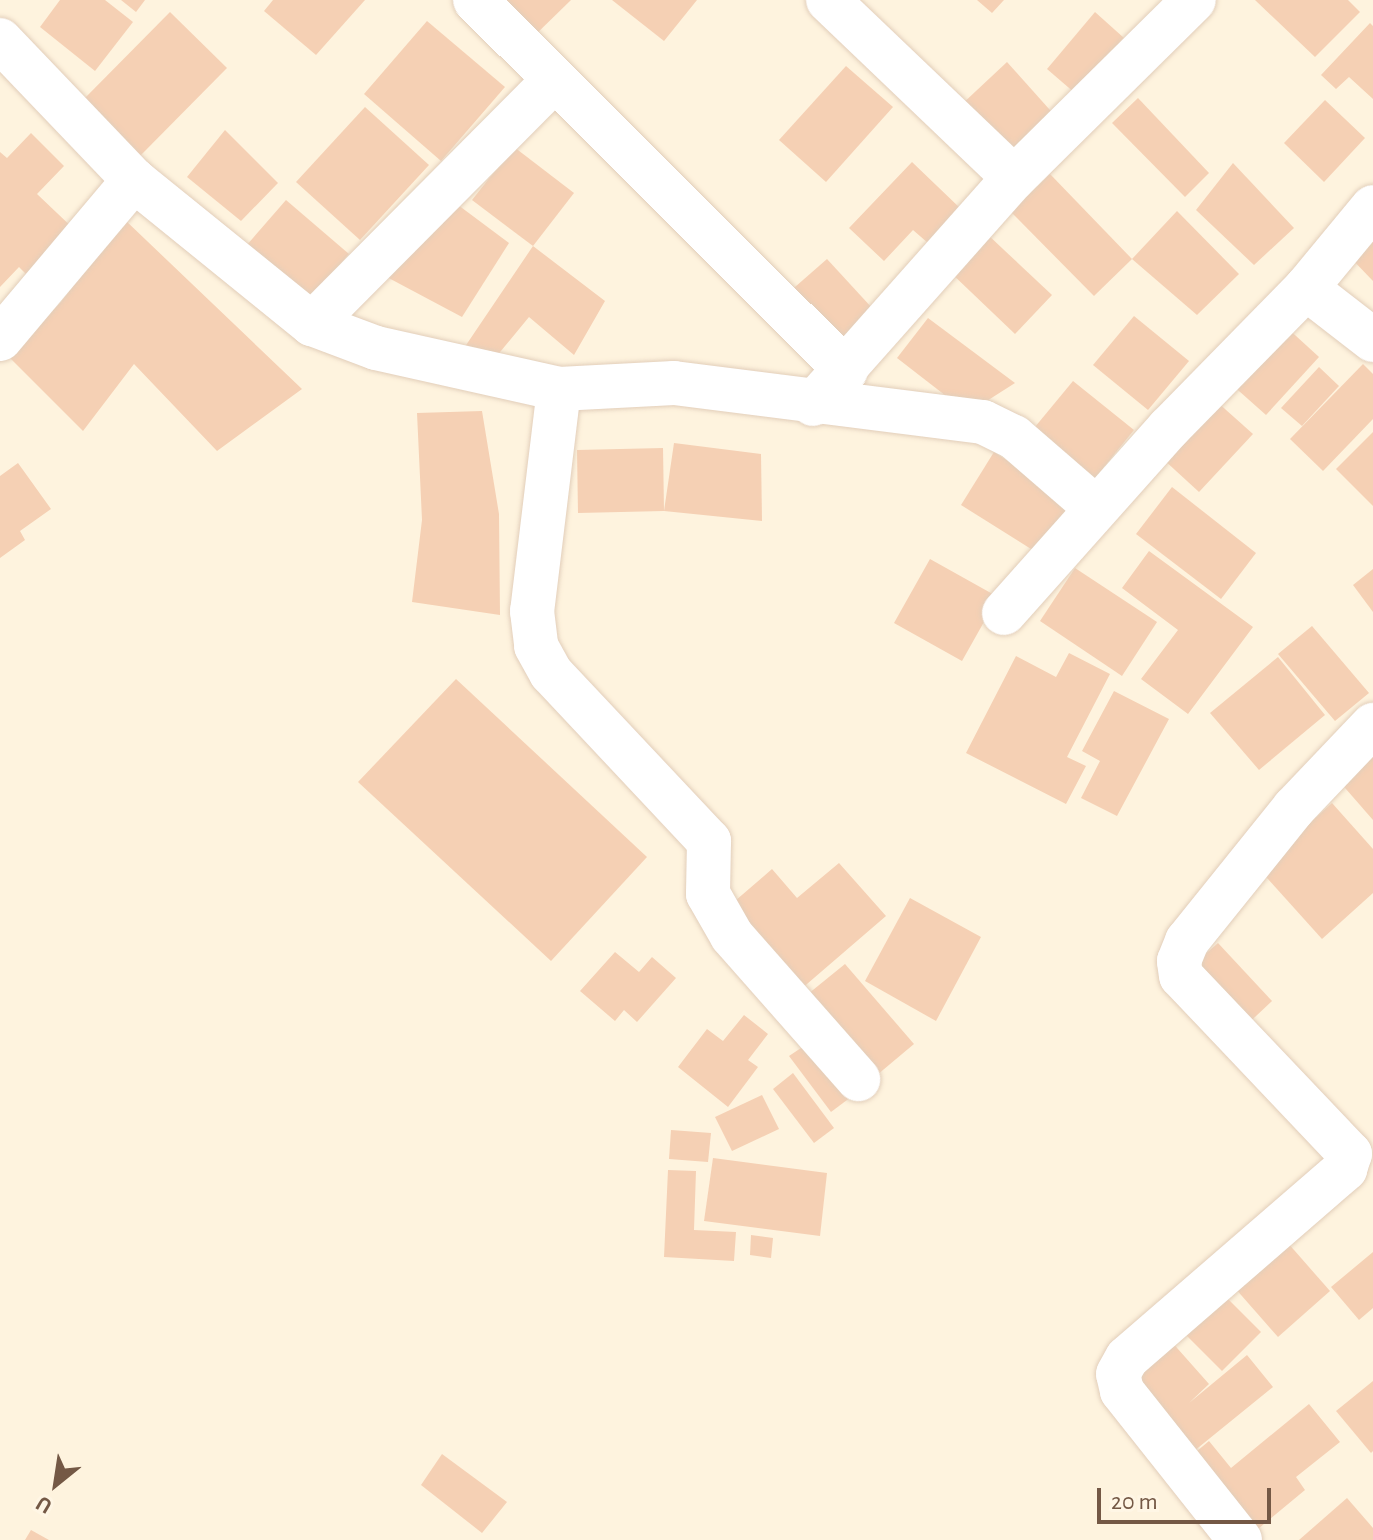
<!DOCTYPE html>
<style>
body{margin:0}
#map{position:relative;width:1373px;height:1540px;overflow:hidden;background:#fef3de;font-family:"Alegreya Sans",sans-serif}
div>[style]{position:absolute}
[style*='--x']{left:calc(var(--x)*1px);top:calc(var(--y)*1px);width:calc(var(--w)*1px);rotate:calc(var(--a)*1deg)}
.building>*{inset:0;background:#f5d0b4}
.roads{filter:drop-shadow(0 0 2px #e2ceba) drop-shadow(0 0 2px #e2ceba)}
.street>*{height:44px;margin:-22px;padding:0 22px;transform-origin:22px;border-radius:22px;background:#fff}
span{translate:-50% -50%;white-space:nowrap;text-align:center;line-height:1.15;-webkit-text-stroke:7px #fff6e5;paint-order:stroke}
.north{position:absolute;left:16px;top:1444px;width:80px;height:80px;-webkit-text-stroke:6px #fff6e5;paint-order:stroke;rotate:210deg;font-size:22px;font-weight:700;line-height:32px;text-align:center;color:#745845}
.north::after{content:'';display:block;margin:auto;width:28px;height:36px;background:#745845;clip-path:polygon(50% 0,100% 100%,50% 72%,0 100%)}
.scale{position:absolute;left:1097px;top:1488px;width:174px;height:36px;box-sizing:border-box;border:4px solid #745845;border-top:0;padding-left:10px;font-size:24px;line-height:28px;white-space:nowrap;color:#745845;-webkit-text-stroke:6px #fff6e5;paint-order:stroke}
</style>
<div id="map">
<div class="building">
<i style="clip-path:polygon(60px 0,105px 0,133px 22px,95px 71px,40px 27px)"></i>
<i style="clip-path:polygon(121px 0,145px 0,136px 12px)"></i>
<i style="clip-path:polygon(273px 0,365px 0,316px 55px,264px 11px)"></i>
<i style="clip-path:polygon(489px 0,571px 0,529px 41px)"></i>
<i style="clip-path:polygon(612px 0,697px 0,664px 41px)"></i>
<i style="clip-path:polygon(977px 0,1004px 0,992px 13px)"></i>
<i style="clip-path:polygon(1255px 0,1348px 0,1360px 12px,1315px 57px)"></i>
<i style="clip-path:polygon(170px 12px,227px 68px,139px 157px,82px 101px)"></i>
<i style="clip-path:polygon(1095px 12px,1124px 38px,1076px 94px,1047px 69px)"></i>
<i style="clip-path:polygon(427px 21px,505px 87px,441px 161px,364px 94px)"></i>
<i style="clip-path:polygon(1370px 23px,1373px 26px,1373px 99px,1349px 77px,1336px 89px,1321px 75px)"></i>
<i style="clip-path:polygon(1007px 62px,1058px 119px,1011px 162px,960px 106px)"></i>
<i style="clip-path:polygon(846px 66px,893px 107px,826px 182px,779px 140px)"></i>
<i style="clip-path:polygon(1138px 98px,1209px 173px,1185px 197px,1112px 123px)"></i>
<i style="clip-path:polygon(1325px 100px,1365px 138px,1324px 182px,1284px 143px)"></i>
<i style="clip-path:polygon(365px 107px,429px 165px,360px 240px,296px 182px)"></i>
<i style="clip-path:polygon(225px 130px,278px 183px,241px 221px,187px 177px)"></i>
<i style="clip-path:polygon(31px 133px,64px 166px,37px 194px,77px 232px,32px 280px,19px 267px,0 287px,0 152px,7px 158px)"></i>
<i style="clip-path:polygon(514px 147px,574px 193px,533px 246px,472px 200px)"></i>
<i style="clip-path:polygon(912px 162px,961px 209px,928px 243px,913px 230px,884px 261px,849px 228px)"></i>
<i style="clip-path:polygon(1233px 163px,1294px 228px,1254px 265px,1196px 210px)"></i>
<i style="clip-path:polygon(1050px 174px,1132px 259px,1094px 296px,1011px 212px)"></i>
<i style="clip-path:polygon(442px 193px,509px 243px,462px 317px,383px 275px)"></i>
<i style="clip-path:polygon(286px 200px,349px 254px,303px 307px,240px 253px)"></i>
<i style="clip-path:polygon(1177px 211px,1239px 274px,1197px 315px,1132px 259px)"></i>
<i style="clip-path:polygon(124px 219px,302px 389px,217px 451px,134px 364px,83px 431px,9px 357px,61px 302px)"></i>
<i style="clip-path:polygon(1373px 228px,1373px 281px,1347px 254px)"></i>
<i style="clip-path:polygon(986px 233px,1052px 295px,1015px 334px,949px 271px)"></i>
<i style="clip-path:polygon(533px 246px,605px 301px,574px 355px,529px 317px,491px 363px,458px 357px)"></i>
<i style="clip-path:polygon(827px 259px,873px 309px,835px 345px,787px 294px)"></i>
<i style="clip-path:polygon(1134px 316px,1189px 361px,1148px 410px,1093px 365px)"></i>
<i style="clip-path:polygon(928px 318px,1015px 383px,968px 413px,897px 358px)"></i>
<i style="clip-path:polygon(1284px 325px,1319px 357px,1266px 415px,1230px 383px)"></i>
<i style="clip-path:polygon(1363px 364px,1373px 374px,1373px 419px,1323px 471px,1290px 439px)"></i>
<i style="clip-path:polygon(1319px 367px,1339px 386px,1302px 426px,1281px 408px)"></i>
<i style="clip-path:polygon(1073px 381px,1134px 430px,1091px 483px,1030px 433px)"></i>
<i style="clip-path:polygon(1216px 401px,1253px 434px,1199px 492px,1163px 459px)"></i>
<i style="clip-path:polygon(482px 411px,499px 514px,500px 615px,412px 602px,422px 520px,417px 413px)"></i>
<i style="clip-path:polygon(1373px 432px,1373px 506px,1336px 469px)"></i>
<i style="clip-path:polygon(674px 443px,761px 454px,762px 521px,664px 511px)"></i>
<i style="clip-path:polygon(663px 448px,664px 511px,578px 513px,577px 450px)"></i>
<i style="clip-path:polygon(994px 452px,1072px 502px,1039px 554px,961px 505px)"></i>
<i style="clip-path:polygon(18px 463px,51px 509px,20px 531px,25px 540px,0 558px,0 476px)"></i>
<i style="clip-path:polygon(1172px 487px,1256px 553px,1221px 599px,1136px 534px)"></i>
<i style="clip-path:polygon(1149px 551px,1253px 627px,1188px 714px,1141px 679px,1178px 630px,1122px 588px)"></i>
<i style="clip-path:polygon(930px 559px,998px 597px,962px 661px,894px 623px)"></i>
<i style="clip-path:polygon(1075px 568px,1157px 622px,1122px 676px,1040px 621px)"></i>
<i style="clip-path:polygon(1373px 569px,1373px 612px,1353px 585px)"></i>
<i style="clip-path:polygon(1312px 626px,1369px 693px,1335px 721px,1278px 654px)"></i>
<i style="clip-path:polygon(1069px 653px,1110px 674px,1067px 757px,1086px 766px,1066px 804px,966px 753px,1016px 656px,1056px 677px)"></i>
<i style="clip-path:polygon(1278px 657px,1325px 715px,1259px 770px,1210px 713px)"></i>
<i style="clip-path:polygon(456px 679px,647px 857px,551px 961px,358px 782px)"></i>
<i style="clip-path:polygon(1114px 691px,1169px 719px,1117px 816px,1081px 798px,1100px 761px,1082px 751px)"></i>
<i style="clip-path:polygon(1373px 737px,1373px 820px,1332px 773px)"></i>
<i style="clip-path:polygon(1332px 803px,1373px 849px,1373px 893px,1322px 939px,1259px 869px)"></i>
<i style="clip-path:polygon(839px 863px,886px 916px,800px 990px,728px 907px,772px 869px,797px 898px)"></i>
<i style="clip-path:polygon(910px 898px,981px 937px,936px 1021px,865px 981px)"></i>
<i style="clip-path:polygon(1218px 943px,1272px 1001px,1238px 1033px,1184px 973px)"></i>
<i style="clip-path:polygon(615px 952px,639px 972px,652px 957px,676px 978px,637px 1022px,624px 1010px,615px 1021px,580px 991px)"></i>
<i style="clip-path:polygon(845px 964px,914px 1044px,877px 1075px,808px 994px)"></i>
<i style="clip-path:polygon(744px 1015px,768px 1034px,748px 1060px,758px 1067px,728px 1107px,678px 1067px,707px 1029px,723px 1041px)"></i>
<i style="clip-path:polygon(810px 1042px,851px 1097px,831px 1112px,789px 1056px)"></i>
<i style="clip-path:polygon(793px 1073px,834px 1128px,814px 1143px,773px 1089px)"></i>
<i style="clip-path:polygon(762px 1095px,779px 1129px,732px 1151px,715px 1117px)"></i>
<i style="clip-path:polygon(671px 1130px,711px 1133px,708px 1162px,669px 1159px)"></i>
<i style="clip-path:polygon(713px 1158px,827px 1173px,820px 1236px,704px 1221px)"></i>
<i style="clip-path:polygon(668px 1170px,696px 1171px,694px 1230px,736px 1232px,734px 1261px,664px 1257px)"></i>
<i style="clip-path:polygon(1280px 1234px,1330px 1291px,1278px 1337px,1227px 1279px)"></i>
<i style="clip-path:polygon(751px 1235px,773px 1238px,771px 1258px,750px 1255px)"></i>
<i style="clip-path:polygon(1373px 1252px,1373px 1308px,1359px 1320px,1331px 1287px)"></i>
<i style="clip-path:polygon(1214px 1285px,1261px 1332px,1222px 1371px,1175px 1324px)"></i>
<i style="clip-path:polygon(1162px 1331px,1209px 1384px,1189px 1403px,1247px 1355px,1273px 1387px,1183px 1460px,1124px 1365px)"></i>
<i style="clip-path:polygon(1373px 1381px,1373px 1451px,1371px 1453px,1336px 1411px)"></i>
<i style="clip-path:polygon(1309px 1404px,1340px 1442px,1296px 1477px,1305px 1490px,1247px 1538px,1184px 1462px,1209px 1441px,1231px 1468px)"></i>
<i style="clip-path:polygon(442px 1454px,507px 1502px,482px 1533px,421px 1485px)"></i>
<i style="clip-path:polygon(1347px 1498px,1373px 1528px,1373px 1540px,1299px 1540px)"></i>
<i style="clip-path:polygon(31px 1530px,49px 1540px,25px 1540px)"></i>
</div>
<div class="roads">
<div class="street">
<i style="--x:475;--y:0;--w:524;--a:44.92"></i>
<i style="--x:828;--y:0;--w:257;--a:43.7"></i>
<i style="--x:0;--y:40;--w:194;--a:46.3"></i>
<i style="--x:134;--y:180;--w:229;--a:39"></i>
<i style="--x:312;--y:324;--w:68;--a:20.6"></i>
<i style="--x:376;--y:348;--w:188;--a:12.6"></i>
<i style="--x:559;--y:389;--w:115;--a:-3"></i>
<i style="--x:674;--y:383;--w:311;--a:7.2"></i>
<i style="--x:983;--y:422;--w:34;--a:26"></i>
<i style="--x:1014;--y:437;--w:108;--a:40.9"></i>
<i style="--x:1306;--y:288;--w:85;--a:37.8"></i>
<i style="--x:312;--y:324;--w:344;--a:-45.2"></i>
<i style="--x:0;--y:339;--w:208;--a:-49.9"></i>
<i style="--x:559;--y:389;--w:224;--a:96.9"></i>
<i style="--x:532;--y:611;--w:35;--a:83"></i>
<i style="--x:536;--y:646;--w:31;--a:61"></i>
<i style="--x:551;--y:673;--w:231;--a:46.8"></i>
<i style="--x:709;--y:841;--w:53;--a:91.1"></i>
<i style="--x:708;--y:894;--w:48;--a:60.3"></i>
<i style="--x:732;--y:936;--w:191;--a:48.6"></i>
<i style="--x:813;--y:404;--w:302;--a:-48.4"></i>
<i style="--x:1014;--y:178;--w:253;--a:-44.7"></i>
<i style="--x:1004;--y:613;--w:248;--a:-48.3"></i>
<i style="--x:1169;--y:428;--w:196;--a:-45.6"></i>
<i style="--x:1306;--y:288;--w:105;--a:-50.4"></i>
<i style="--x:1240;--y:1540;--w:190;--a:-128.4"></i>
<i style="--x:1122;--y:1391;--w:17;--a:-103"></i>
<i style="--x:1118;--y:1374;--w:18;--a:-61"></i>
<i style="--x:1127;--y:1358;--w:289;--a:-40.9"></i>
<i style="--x:1345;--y:1169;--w:16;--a:-72"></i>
<i style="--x:1350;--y:1154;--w:245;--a:-133.5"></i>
<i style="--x:1181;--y:976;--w:15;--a:-98"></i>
<i style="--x:1179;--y:961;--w:22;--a:-68"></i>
<i style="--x:1187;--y:941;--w:171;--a:-51.2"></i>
<i style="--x:1294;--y:808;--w:115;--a:-46.4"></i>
</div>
</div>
<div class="north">U</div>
<div class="scale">20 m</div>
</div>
